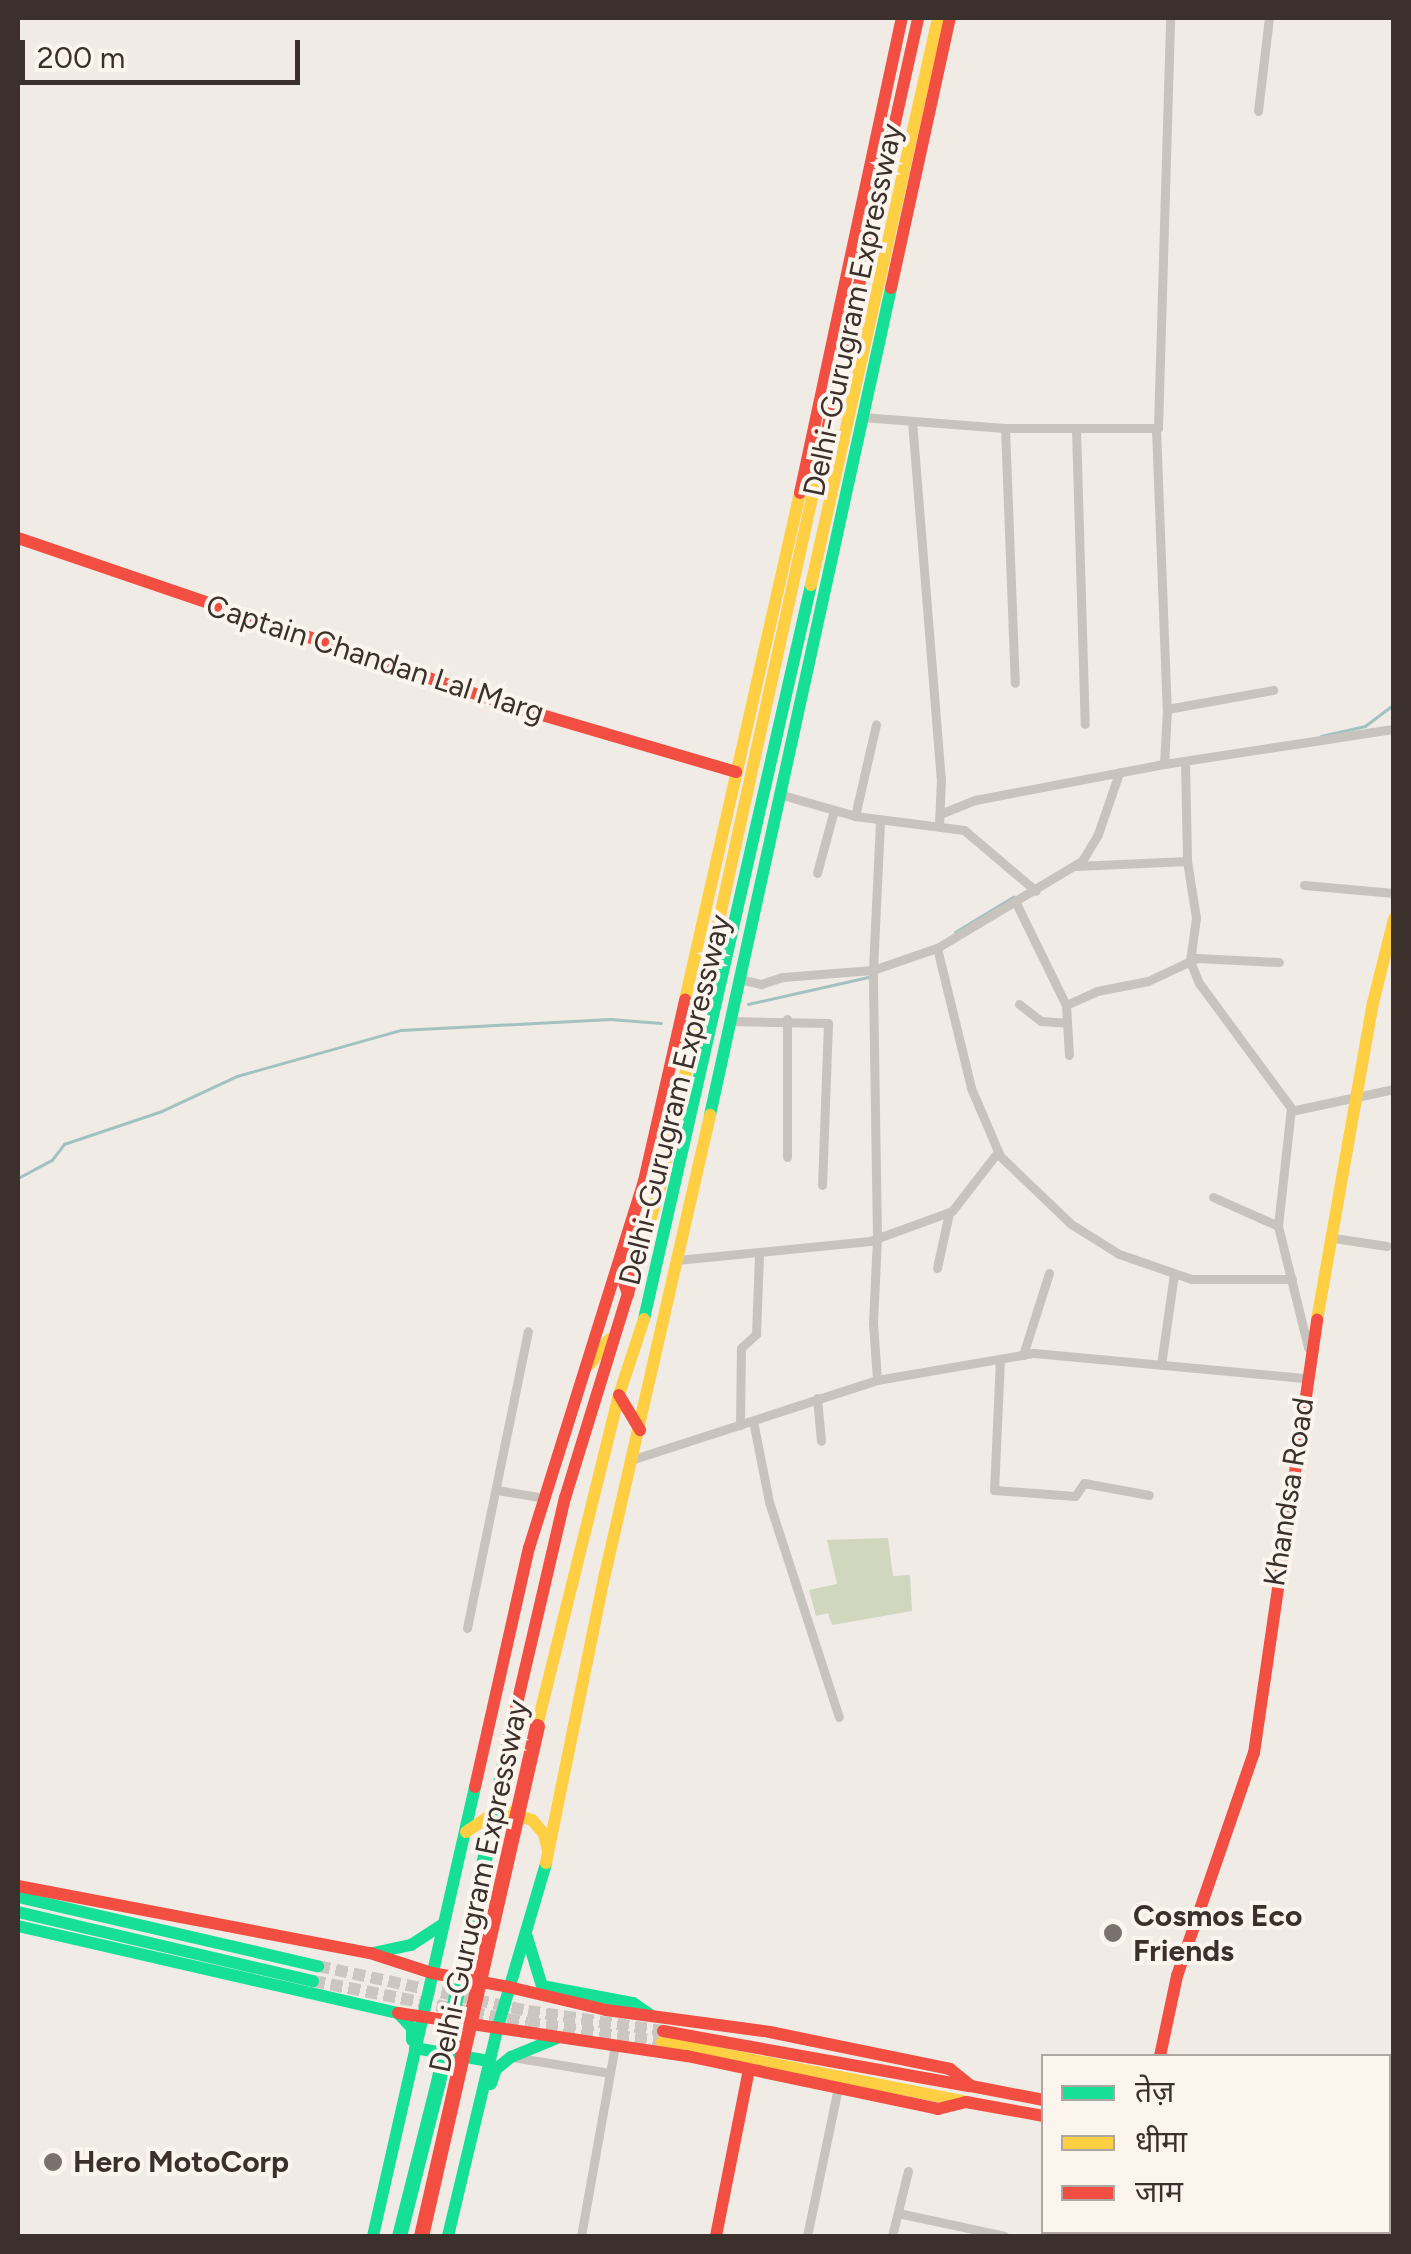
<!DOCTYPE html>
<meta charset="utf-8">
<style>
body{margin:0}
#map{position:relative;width:1411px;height:2254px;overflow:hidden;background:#f0ebe5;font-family:Figtree,"Noto Sans Devanagari",sans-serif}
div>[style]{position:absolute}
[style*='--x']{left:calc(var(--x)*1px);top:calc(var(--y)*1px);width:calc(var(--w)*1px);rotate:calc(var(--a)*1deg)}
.green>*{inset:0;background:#d1d6bf}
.stream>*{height:2.5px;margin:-1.25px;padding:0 1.25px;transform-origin:1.25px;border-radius:1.25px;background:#a1c2c1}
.secondary-tunnel>*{height:12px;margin-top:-6px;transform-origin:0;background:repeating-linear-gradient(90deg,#ccc6c0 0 12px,transparent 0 18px)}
.street>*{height:9px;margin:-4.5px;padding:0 4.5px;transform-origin:4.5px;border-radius:4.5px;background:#c9c3be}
.fast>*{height:12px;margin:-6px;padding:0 6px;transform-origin:6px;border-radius:6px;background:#16e098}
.slow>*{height:12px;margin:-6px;padding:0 6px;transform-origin:6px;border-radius:6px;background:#ffcf43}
.jam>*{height:12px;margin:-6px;padding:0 6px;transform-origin:6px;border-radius:6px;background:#f24e42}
.fast-bridge>*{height:15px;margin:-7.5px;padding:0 7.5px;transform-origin:7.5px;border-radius:7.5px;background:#16e098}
.jam-bridge>*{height:15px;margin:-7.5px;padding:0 7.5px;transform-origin:7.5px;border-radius:7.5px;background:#f24e42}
.dots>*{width:28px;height:28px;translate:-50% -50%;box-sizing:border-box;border:5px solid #fbf5ee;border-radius:50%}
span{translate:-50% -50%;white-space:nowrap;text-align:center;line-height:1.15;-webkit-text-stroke:8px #fbf5ee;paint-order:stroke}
.street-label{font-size:30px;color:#3b302b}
.poi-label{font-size:30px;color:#3b302b;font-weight:700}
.left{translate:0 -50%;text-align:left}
.frame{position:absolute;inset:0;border:20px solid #3b302b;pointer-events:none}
.legend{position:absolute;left:1041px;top:2054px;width:350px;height:180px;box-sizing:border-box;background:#fbf5ee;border:2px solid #aea6a0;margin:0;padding:12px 18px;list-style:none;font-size:30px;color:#3b302b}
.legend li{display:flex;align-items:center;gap:20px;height:50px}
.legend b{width:50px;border:2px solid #aea6a0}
.scale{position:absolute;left:20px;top:40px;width:280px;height:45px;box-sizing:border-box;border:5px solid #3b302b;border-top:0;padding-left:12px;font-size:30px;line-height:35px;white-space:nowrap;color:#3b302b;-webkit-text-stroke:8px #fbf5ee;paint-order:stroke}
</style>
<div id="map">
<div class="green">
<i style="clip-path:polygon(888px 1538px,893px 1576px,910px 1575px,912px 1611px,832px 1625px,828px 1613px,816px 1616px,809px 1590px,837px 1584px,827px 1540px)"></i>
</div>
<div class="stream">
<i style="--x:1321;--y:736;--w:45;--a:-12.8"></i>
<i style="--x:1365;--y:726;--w:36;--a:-37"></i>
<i style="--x:955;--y:932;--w:68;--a:-31.1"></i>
<i style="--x:748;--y:1004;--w:124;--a:-12.6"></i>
<i style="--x:18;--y:1178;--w:38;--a:-28"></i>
<i style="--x:52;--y:1160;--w:20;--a:-53"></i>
<i style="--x:64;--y:1144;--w:103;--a:-18.6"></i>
<i style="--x:162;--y:1111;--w:83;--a:-25"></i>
<i style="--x:237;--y:1076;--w:170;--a:-15.7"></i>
<i style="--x:401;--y:1030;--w:209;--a:-3"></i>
<i style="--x:610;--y:1019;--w:51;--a:4.5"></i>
</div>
<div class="secondary-tunnel">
<i style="--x:318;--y:1966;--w:215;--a:12.1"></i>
<i style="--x:528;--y:2011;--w:136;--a:8.4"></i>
<i style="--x:313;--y:1981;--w:219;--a:11.1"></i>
<i style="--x:528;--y:2023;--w:135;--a:8.1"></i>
</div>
<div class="street">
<i style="--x:1258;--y:111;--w:94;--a:-83.3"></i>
<i style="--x:862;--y:417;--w:143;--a:4.4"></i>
<i style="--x:1005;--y:428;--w:153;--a:0"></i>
<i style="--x:1158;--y:428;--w:410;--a:-88.3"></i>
<i style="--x:912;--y:421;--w:358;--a:85.4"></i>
<i style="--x:941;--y:778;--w:47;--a:92.4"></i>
<i style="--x:1005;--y:428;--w:255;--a:87.8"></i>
<i style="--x:1076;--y:429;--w:295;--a:88.3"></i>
<i style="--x:1156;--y:429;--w:280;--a:87.8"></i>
<i style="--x:1167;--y:709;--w:55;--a:93.1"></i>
<i style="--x:1167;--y:709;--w:108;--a:-10.2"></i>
<i style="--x:1185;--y:762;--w:99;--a:88.8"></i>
<i style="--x:1187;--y:861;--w:58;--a:81"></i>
<i style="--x:1196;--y:918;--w:43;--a:97.9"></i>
<i style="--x:1190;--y:961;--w:24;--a:68"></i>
<i style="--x:1199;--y:983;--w:155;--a:53.6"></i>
<i style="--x:1291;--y:1108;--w:119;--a:96.3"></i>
<i style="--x:1278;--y:1226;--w:125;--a:76.1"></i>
<i style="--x:779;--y:794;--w:79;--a:16.1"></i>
<i style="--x:855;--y:816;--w:110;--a:7.3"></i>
<i style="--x:964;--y:830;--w:94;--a:40.3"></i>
<i style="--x:940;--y:814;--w:38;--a:-22"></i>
<i style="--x:975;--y:800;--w:192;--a:-10.8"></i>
<i style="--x:1164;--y:764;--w:233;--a:-8.7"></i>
<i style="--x:855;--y:816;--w:94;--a:-77.1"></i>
<i style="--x:1076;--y:866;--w:111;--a:-2.6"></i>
<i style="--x:817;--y:873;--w:65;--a:-74.9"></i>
<i style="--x:1304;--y:885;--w:90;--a:5.1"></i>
<i style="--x:1015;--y:901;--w:116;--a:63.9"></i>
<i style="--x:1066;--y:1005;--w:50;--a:86.6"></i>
<i style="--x:937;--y:948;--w:144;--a:76.3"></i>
<i style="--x:971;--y:1088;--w:74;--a:66.9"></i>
<i style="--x:1000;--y:1156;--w:98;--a:43.8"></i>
<i style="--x:1071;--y:1224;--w:57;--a:32"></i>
<i style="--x:1119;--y:1254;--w:76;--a:19.1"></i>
<i style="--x:1191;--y:1279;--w:101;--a:0"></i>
<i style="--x:739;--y:979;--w:23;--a:13"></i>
<i style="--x:761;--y:984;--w:23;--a:-18"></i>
<i style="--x:783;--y:977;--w:90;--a:-4.4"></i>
<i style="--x:873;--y:970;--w:68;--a:-19"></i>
<i style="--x:937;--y:948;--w:169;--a:-31"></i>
<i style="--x:1082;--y:861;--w:31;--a:-59"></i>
<i style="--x:1098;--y:834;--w:65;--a:-71"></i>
<i style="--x:1019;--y:1004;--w:28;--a:38"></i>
<i style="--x:1041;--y:1021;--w:26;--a:4"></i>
<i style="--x:1066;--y:1005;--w:34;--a:-24"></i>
<i style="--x:1097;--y:991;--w:52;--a:-11.1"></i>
<i style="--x:1148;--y:981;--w:54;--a:-25.1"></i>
<i style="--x:1197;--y:958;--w:82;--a:2.8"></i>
<i style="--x:729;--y:1021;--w:99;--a:1.2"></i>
<i style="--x:828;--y:1023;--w:162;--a:92.1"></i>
<i style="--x:1291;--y:1111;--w:105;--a:-12.1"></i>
<i style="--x:787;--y:1157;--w:138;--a:-90"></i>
<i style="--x:1213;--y:1197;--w:71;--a:24"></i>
<i style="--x:1334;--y:1238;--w:53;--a:8.7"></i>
<i style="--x:677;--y:1260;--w:194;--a:-5.6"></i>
<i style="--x:870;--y:1241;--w:87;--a:-20.1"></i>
<i style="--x:952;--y:1211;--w:75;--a:-52.1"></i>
<i style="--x:937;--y:1268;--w:56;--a:-77.7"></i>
<i style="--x:1023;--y:1355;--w:86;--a:-72.4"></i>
<i style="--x:1000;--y:1359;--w:131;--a:92.6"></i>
<i style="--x:994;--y:1490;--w:81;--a:4.2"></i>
<i style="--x:1075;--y:1496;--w:16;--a:-55"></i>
<i style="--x:1084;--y:1483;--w:66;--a:10.5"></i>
<i style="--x:1161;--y:1365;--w:92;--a:-81.9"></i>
<i style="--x:877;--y:1380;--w:57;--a:-94"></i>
<i style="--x:873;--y:1323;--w:85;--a:-87.3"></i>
<i style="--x:877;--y:1238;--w:268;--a:-90.9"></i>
<i style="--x:873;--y:970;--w:150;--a:-87.3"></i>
<i style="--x:817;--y:1398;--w:43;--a:84.7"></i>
<i style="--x:753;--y:1421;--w:83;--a:78.8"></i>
<i style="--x:769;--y:1502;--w:226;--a:72"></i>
<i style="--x:740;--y:1425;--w:77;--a:-89.3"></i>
<i style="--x:741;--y:1348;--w:21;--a:-43"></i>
<i style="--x:756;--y:1334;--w:79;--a:-87.8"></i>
<i style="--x:634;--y:1459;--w:256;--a:-18"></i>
<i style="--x:877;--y:1380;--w:159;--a:-9.8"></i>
<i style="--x:1034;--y:1353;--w:273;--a:5.3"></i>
<i style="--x:497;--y:1490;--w:49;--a:9.5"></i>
<i style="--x:467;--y:1628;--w:303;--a:-78.4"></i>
<i style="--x:513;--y:2057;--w:98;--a:9.4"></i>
<i style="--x:1388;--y:2211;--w:6;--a:9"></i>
<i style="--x:898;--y:2213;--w:109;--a:12.1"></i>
<i style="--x:581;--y:2236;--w:194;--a:-79.9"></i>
<i style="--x:807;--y:2236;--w:151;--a:-78.2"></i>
<i style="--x:892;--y:2236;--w:67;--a:-76.2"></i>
<i style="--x:1155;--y:2236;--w:4;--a:-63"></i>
<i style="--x:1222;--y:2236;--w:4;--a:-76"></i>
</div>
<div class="fast">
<i style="--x:710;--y:1115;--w:847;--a:-77.65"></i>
<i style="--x:644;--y:1319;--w:753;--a:-77.18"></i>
<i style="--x:18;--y:1897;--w:308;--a:13"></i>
<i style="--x:18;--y:1912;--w:303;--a:13.2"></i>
<i style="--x:18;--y:1926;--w:390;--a:12.9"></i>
<i style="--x:398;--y:2013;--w:21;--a:47"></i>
<i style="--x:412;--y:2028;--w:12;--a:90"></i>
<i style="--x:527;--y:1937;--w:51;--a:73"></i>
<i style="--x:542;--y:1986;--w:93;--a:10.6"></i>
<i style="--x:633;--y:2003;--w:23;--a:34"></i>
<i style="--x:373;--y:1953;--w:39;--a:-12"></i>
<i style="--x:411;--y:1945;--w:38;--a:-33"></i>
<i style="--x:415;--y:2048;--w:75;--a:10"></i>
<i style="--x:491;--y:2084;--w:16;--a:-72"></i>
<i style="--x:496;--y:2069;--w:19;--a:-39"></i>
<i style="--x:511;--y:2057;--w:50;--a:-22.4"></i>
<i style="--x:1388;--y:2173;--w:6;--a:18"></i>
<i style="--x:373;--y:2236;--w:460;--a:-77.2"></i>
<i style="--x:448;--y:2236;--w:212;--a:-76.6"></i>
<i style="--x:497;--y:2030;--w:174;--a:-73.6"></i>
</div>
<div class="slow">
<i style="--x:811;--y:585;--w:581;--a:-77.37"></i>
<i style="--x:685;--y:1000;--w:520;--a:-77.22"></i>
<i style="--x:647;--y:1231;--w:49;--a:-73.4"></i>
<i style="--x:661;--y:1184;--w:777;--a:-77.59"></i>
<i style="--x:1317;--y:1320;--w:322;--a:-80"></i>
<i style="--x:1373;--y:1003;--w:87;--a:-76"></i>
<i style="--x:590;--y:1364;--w:31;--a:-52"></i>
<i style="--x:537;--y:1726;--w:341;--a:-76.1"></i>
<i style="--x:619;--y:1395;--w:80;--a:-71.8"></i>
<i style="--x:466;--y:1832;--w:41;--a:-34.1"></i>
<i style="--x:500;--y:1809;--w:34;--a:19"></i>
<i style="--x:532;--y:1820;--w:18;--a:49"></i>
<i style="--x:544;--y:1834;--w:16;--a:76"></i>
<i style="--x:546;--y:1863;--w:295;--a:-78.5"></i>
<i style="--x:605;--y:1574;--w:471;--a:-77.1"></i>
<i style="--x:662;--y:2042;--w:307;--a:11.1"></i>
<i style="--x:1388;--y:2185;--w:6;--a:9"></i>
</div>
<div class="jam">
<i style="--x:891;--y:288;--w:276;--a:-77.7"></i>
<i style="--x:828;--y:425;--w:417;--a:-77.5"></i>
<i style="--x:800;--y:493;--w:486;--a:-77.9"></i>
<i style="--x:18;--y:538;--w:515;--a:18.82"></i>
<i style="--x:505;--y:704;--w:241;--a:16.4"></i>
<i style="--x:619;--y:1269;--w:27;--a:70"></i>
<i style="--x:619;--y:1395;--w:41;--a:59"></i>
<i style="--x:513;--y:1721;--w:229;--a:-76.9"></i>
<i style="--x:565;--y:1498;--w:279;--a:-72.9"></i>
<i style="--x:475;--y:1787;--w:245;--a:-77.3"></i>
<i style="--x:529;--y:1548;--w:385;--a:-72.6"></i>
<i style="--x:644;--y:1181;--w:186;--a:-77.2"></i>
<i style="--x:18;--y:1886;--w:358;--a:10.8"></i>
<i style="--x:370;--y:1953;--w:65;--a:17.9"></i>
<i style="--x:432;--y:1973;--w:78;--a:10.3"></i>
<i style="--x:509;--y:1987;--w:100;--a:13.3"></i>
<i style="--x:606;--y:2010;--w:165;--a:7.6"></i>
<i style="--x:770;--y:2032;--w:184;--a:11.6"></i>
<i style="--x:950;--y:2069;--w:27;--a:39"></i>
<i style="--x:971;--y:2086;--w:74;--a:10.9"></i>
<i style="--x:398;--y:2013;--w:292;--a:8.5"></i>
<i style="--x:687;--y:2056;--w:257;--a:11.9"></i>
<i style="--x:938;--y:2109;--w:29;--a:-14"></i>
<i style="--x:966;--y:2102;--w:79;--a:10.2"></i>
<i style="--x:663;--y:2031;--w:312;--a:10.2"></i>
<i style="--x:1160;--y:2056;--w:82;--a:-78"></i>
<i style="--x:1177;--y:1976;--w:236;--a:-71"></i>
<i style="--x:1254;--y:1753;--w:438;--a:-81.7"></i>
<i style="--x:716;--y:2236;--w:170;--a:-78.8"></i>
<i style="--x:1124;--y:2236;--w:4;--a:-63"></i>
</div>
<div class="fast-bridge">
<i style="--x:399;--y:2236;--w:159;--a:-75.8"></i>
<i style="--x:438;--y:2082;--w:369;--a:-78.3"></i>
</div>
<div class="jam-bridge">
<i style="--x:421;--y:2236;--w:523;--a:-77.19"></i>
</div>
<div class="dots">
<i style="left:1113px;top:1933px;background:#7a716c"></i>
<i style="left:53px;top:2162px;background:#7a716c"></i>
</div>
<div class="street-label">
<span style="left:853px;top:310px;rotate:-78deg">Delhi-Gurugram Expressway</span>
<span style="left:375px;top:659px;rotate:18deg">Captain Chandan Lal Marg</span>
<span style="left:675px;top:1100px;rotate:-76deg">Delhi-Gurugram Expressway</span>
<span style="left:1289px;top:1492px;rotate:-81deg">Khandsa Road</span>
<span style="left:479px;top:1886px;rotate:-78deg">Delhi-Gurugram Expressway</span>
</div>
<div class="poi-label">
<span class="left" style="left:1133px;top:1933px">Cosmos Eco<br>Friends</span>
<span class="left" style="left:73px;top:2162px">Hero MotoCorp</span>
</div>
<div class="frame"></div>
<ul class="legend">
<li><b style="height:12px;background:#16e098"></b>तेज़</li>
<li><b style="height:12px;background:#ffcf43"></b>धीमा</li>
<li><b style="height:12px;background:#f24e42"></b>जाम</li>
</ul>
<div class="scale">200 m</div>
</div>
